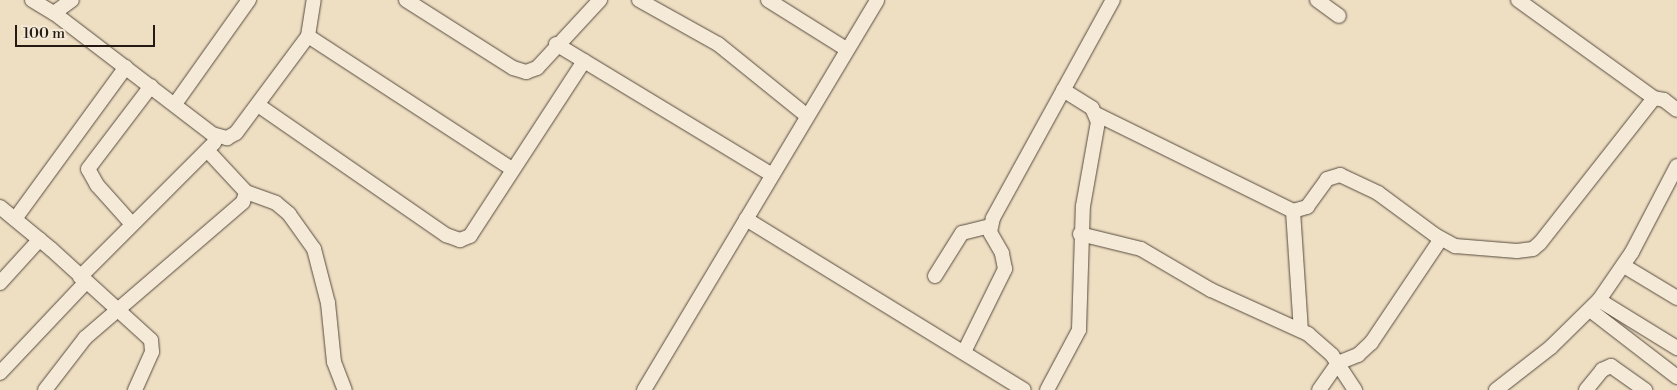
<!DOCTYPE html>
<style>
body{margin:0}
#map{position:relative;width:1677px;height:390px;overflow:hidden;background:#eedec2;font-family:"Libre Bodoni",serif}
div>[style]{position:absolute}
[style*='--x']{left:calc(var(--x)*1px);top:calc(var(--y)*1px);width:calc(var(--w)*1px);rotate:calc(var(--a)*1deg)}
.roads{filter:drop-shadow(0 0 1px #564b3f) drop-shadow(0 0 1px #564b3f)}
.minor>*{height:14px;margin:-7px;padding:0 7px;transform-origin:7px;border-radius:7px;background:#f4ead7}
span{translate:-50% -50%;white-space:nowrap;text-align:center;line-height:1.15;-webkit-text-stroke:4px #f4ead7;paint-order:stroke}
.scale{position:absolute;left:15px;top:25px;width:140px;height:22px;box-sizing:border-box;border:2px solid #241a13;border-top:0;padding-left:6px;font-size:15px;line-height:18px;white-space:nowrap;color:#241a13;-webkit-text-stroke:4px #f4ead7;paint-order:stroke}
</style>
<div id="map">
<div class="roads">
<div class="minor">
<i style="--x:32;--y:0;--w:26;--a:31"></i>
<i style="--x:54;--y:13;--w:22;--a:-36"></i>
<i style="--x:406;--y:0;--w:127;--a:32.4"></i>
<i style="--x:513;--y:68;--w:14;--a:17"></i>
<i style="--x:526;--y:72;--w:12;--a:-20"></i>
<i style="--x:537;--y:68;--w:93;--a:-47.2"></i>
<i style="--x:639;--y:0;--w:90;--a:29.1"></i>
<i style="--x:718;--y:44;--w:113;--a:38.9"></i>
<i style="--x:768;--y:0;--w:92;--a:32.1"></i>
<i style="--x:1317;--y:0;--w:27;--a:36"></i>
<i style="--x:1518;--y:0;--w:168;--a:35.8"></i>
<i style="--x:54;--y:13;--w:199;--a:37.4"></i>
<i style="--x:212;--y:134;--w:16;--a:15"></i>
<i style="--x:227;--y:138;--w:10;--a:-29"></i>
<i style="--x:236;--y:133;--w:121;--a:-53.4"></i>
<i style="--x:308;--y:36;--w:36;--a:-81"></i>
<i style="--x:308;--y:36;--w:244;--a:33.1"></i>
<i style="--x:556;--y:44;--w:251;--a:31.2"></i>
<i style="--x:175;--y:104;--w:128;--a:-54.6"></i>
<i style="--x:258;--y:105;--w:229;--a:34.7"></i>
<i style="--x:446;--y:235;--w:15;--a:20"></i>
<i style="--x:460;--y:240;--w:11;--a:-22"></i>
<i style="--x:470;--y:236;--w:209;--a:-56.9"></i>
<i style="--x:1096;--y:114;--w:220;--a:26.2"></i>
<i style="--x:1293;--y:211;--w:15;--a:-16"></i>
<i style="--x:1307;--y:207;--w:34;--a:-54"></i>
<i style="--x:1327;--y:179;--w:14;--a:-17"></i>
<i style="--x:1340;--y:175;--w:42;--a:25.3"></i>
<i style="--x:1378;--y:193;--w:71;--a:36.4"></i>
<i style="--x:1435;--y:235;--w:23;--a:29"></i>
<i style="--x:1455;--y:246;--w:62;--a:4.6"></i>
<i style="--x:1517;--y:251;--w:16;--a:-7"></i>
<i style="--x:1533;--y:249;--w:9;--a:-41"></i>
<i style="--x:1540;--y:243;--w:184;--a:-51.8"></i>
<i style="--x:1654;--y:98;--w:10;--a:11"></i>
<i style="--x:1664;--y:100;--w:16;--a:38"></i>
<i style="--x:246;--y:192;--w:32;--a:20"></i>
<i style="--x:276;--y:203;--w:17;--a:40"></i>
<i style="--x:289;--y:214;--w:43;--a:54.5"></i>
<i style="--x:314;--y:249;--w:56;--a:75.5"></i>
<i style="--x:328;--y:303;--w:59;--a:84.2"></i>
<i style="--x:334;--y:362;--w:30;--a:69"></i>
<i style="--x:0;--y:207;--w:66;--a:39.5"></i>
<i style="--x:51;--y:249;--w:135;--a:42.3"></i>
<i style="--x:151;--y:340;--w:12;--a:85"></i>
<i style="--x:152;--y:352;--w:42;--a:114.1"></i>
<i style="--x:1293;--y:211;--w:119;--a:86.2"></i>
<i style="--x:15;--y:219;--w:188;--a:-53.9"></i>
<i style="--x:746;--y:219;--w:326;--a:31.6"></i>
<i style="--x:131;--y:223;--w:51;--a:-131.8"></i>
<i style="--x:97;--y:185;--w:18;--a:-119"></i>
<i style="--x:88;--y:169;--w:104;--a:-52.8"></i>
<i style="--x:1080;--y:234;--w:63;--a:13.8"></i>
<i style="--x:1141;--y:249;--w:81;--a:30.4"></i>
<i style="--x:1211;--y:290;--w:107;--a:24.4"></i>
<i style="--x:1308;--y:334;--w:32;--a:41"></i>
<i style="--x:1332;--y:355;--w:42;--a:56.7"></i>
<i style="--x:1624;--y:266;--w:62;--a:31.1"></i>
<i style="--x:935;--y:276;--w:51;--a:-57.9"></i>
<i style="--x:962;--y:233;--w:29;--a:-14"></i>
<i style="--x:80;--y:277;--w:190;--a:-45"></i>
<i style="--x:0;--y:283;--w:59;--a:-47.7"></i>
<i style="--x:1599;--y:300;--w:92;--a:31.6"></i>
<i style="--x:1590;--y:310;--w:110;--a:37.6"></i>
<i style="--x:964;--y:352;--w:93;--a:-63.7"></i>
<i style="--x:1005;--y:269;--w:16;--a:-101"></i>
<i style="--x:1002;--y:253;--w:24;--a:-120"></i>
<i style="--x:990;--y:232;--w:14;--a:-78"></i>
<i style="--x:993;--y:218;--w:249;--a:-61.2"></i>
<i style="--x:0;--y:373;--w:125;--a:-46.6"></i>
<i style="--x:45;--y:390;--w:66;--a:-52.4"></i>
<i style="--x:85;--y:338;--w:208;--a:-40.7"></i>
<i style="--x:243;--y:202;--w:10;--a:-73"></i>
<i style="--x:246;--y:192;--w:57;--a:-132.9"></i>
<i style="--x:644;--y:390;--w:454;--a:-59.1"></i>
<i style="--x:1047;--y:390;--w:68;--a:-61.9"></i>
<i style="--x:1079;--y:330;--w:124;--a:-88.2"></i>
<i style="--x:1083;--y:206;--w:85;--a:-79.9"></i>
<i style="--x:1098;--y:122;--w:15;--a:-113"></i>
<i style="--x:1092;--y:108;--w:34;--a:-148"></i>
<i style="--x:1319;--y:390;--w:33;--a:-55"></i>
<i style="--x:1338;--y:363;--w:22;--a:-22"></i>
<i style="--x:1358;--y:355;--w:18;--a:-43"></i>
<i style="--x:1371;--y:343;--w:125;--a:-56.1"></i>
<i style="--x:1496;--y:390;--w:70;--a:-38"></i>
<i style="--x:1551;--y:347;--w:67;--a:-44.4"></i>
<i style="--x:1599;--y:300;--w:58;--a:-55.5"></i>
<i style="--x:1632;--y:252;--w:97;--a:-62.4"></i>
<i style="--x:1586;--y:390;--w:26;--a:-51"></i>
<i style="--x:1602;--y:370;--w:10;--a:-24"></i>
<i style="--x:1611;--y:366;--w:42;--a:35.2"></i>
</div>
</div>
<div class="scale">100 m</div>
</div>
